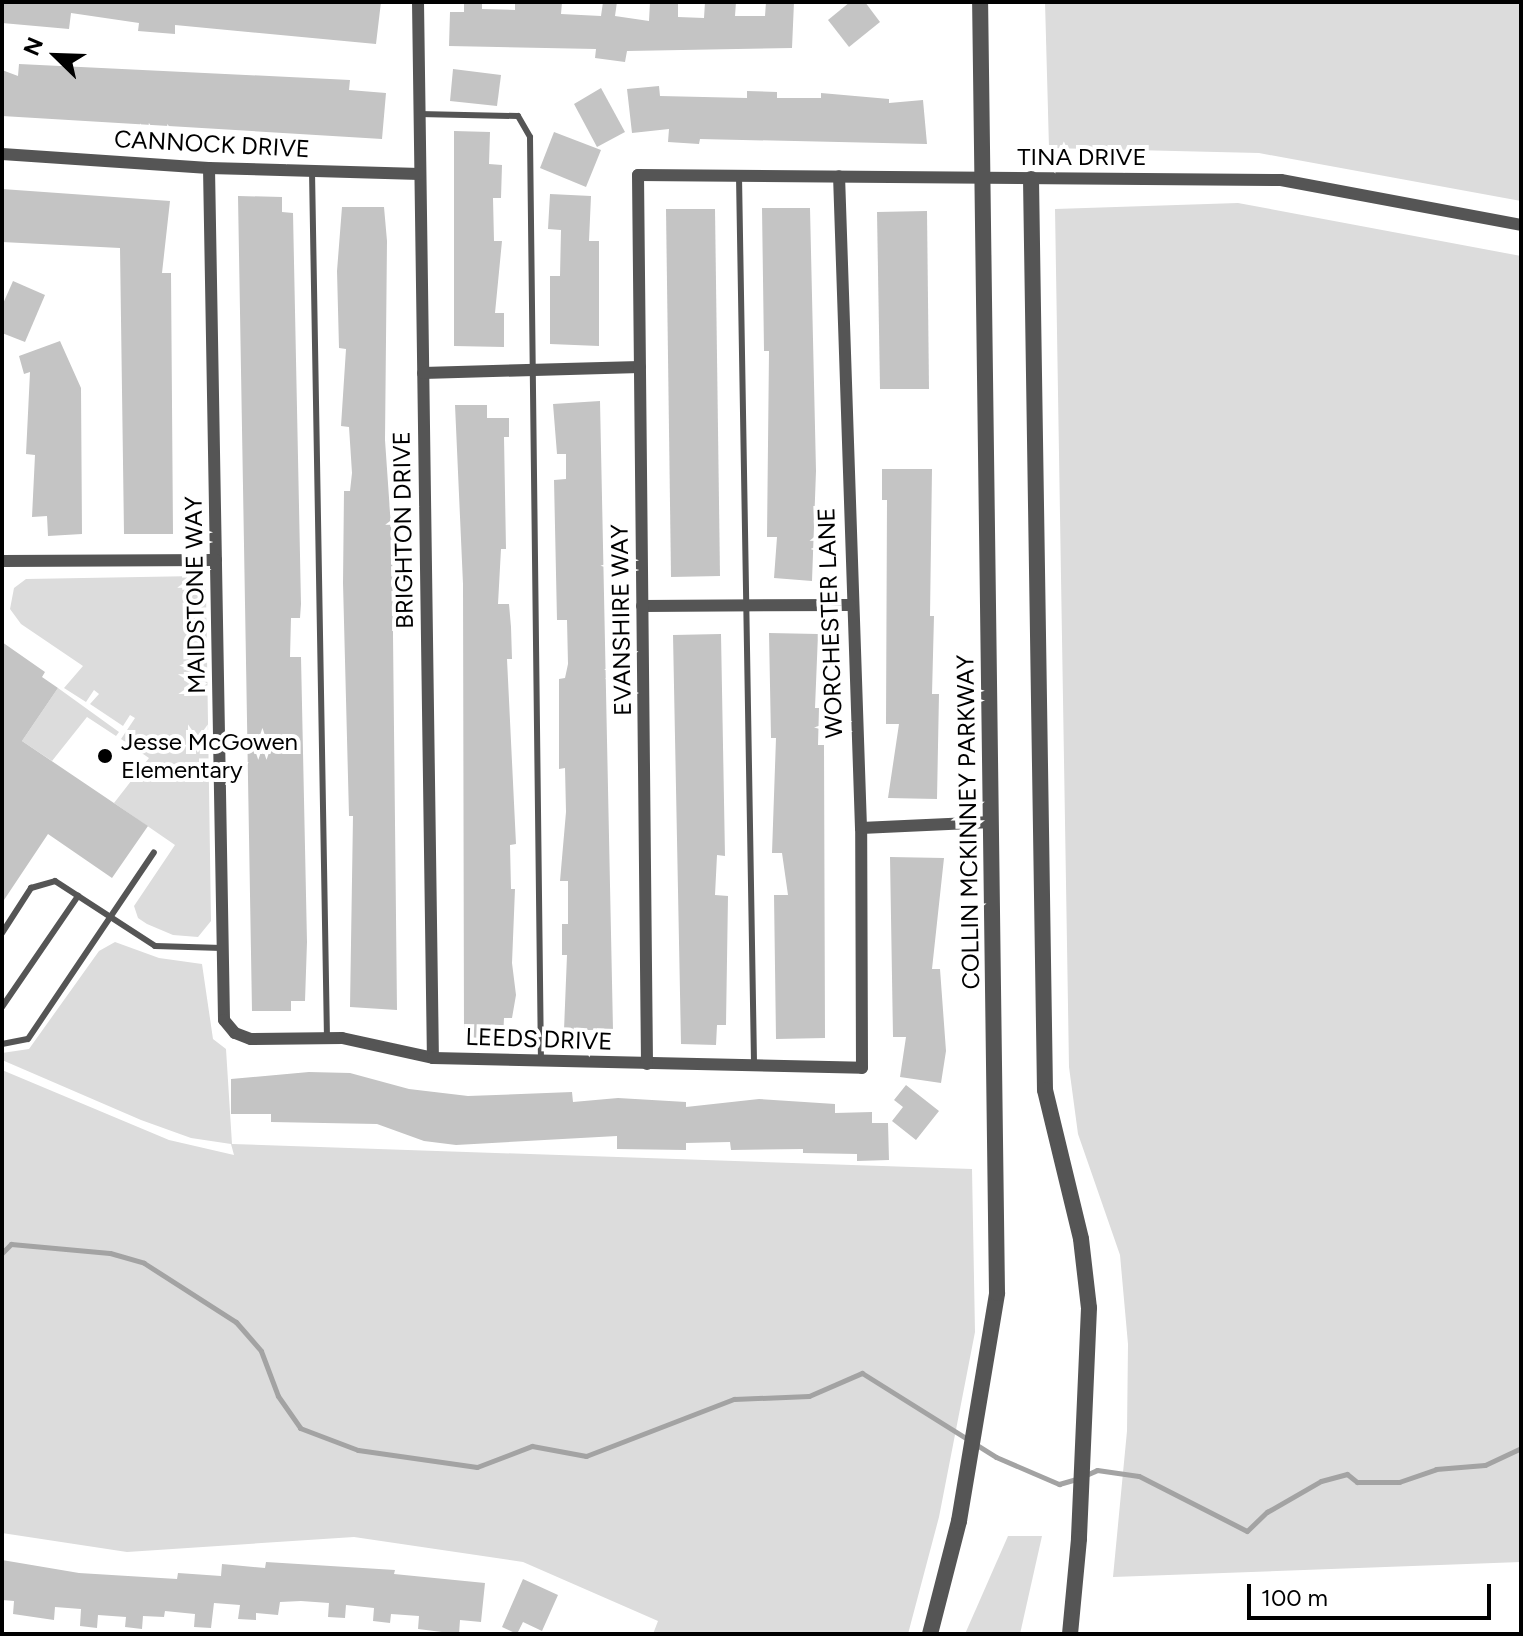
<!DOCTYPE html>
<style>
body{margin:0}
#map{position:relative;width:1523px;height:1636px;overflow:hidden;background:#fff;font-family:Figtree,sans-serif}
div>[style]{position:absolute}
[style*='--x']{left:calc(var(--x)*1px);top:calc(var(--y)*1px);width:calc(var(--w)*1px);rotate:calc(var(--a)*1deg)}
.green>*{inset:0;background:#dcdcdc}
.stream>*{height:5px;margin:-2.5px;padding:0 2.5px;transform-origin:2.5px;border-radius:2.5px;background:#a3a3a3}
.building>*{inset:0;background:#c4c4c4}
.service>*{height:6px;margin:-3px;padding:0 3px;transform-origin:3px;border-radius:3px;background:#555}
.minor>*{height:12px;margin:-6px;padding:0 6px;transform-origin:6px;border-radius:6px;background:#555}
.tertiary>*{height:16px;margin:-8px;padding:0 8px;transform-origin:8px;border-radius:8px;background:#555}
.dots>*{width:22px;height:22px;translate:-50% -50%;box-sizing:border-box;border:4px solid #fff;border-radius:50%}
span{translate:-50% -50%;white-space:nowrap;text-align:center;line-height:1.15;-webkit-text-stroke:8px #fff;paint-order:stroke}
.street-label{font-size:24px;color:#000}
.poi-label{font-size:24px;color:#000}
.left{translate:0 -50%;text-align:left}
.frame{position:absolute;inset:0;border:4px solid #000;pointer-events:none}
.north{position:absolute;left:16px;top:16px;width:80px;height:80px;-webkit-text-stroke:6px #fff;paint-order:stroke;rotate:293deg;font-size:22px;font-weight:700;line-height:32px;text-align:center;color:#000}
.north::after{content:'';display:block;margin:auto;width:28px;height:36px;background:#000;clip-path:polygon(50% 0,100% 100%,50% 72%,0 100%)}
.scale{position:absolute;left:1247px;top:1584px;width:244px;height:36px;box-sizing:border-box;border:4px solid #000;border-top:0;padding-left:10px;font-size:24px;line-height:28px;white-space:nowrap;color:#000;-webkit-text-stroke:6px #fff;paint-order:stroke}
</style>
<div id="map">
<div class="green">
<i style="clip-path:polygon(1045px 2px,1521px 2px,1521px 201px,1259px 153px,1049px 148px)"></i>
<i style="clip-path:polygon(1238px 203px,1521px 256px,1521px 1562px,1113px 1577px,1127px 1431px,1128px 1344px,1120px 1255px,1078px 1134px,1069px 1067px,1055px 209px)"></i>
<i style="clip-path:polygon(198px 576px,206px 590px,211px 921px,198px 937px,173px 935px,147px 924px,138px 918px,134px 906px,175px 845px,114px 803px,149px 758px,121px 739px,135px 718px,130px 715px,123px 726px,90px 704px,99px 694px,94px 690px,86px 702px,64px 688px,83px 666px,21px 624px,10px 609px,14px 588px,26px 579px)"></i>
<i style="clip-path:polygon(58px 688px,119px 732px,116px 736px,87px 717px,52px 761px,22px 741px)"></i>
<i style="clip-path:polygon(115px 942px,159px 958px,202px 964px,213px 1039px,226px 1049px,232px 1144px,972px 1169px,975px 1332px,939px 1517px,908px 1634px,653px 1634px,658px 1621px,523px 1562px,354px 1537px,127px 1552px,2px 1533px,2px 1070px,169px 1140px,234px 1155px,231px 1144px,191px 1138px,141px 1120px,2px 1060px,2px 1053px,29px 1049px,99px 951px)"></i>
<i style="clip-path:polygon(1008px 1536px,1042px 1536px,1020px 1634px,965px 1634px)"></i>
</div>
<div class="stream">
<i style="--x:2;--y:1253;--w:13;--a:-45"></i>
<i style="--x:11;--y:1244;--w:99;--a:5.2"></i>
<i style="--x:110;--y:1253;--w:35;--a:16"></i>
<i style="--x:144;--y:1263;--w:109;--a:32.7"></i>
<i style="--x:236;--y:1322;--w:38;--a:49"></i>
<i style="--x:261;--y:1351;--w:48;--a:69.3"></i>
<i style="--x:278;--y:1396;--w:39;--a:55"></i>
<i style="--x:300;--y:1428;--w:62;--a:20.8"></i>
<i style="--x:358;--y:1450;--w:120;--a:8.1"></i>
<i style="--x:477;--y:1467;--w:59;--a:-20.9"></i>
<i style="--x:532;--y:1446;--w:55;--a:10.5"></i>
<i style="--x:586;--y:1456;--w:159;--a:-21.1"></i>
<i style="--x:734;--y:1399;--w:75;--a:-2.3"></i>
<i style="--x:809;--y:1396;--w:58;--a:-23.5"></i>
<i style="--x:862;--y:1373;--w:158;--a:32.1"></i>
<i style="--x:996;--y:1457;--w:69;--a:23.2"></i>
<i style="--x:1059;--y:1484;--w:19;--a:-16"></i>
<i style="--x:1086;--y:1475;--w:12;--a:-24"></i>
<i style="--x:1097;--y:1470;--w:42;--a:8.1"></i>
<i style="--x:1139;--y:1476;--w:121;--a:27"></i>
<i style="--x:1247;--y:1531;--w:28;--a:-44"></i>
<i style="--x:1267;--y:1512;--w:62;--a:-29.9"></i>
<i style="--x:1321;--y:1481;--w:27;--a:-15"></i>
<i style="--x:1347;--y:1474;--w:13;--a:39"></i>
<i style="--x:1357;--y:1482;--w:42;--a:0"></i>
<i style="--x:1399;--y:1482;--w:39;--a:-19"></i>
<i style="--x:1436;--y:1469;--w:49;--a:-4.7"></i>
<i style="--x:1485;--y:1465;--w:40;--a:-25"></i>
</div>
<div class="building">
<i style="clip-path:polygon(2px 2px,381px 2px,376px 44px,175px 25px,175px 34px,138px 31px,139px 23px,71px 13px,69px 29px,2px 23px)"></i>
<i style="clip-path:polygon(464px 2px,482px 2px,482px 9px,515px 10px,515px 2px,562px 2px,561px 14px,601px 16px,603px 2px,617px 2px,615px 16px,649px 21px,650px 2px,678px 2px,678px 17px,704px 18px,705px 2px,736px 2px,735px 16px,765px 16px,766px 2px,794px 2px,792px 48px,627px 51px,625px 62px,595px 58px,596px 49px,449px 46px,450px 12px,464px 12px)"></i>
<i style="clip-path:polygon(850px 2px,865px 2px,880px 22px,849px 47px,828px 20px)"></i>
<i style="clip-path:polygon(19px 64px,350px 80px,349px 90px,386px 93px,382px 139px,2px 116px,2px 70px,18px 76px)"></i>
<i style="clip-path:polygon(453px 69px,501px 75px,497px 106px,450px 101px)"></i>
<i style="clip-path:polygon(659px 86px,660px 96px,747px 98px,747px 91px,777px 92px,777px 98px,821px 98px,821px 93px,889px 99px,889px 103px,923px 100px,927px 144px,700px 139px,699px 144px,668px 142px,669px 129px,632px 133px,627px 89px)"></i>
<i style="clip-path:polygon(601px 88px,625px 132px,597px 147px,574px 104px)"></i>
<i style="clip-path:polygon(454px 131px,490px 132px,489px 164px,502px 165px,501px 198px,493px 198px,494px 241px,502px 241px,495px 313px,504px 313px,504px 347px,454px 346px)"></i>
<i style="clip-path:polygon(554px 132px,601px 150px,586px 187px,540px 168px)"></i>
<i style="clip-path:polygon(2px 189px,170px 201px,162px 273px,171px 273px,173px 534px,124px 534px,120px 248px,2px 242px)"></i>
<i style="clip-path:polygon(550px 194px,591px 196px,589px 241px,599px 241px,599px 346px,550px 344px,550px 276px,560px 276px,561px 230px,548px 229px)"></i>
<i style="clip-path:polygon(238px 196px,282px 197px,282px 212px,293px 213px,301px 604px,300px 618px,291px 618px,290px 657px,301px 657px,307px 942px,305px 1001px,291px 1001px,291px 1011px,252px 1011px)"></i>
<i style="clip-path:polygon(342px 207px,384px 207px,387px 241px,385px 440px,392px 541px,397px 1010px,350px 1007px,353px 816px,349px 816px,343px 583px,344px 491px,350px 491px,352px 473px,349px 427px,341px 426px,346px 349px,339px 348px,337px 271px)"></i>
<i style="clip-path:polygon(762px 208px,810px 208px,816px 471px,812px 581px,774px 578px,777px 537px,767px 537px,769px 351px,764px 351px)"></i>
<i style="clip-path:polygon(666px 209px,715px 209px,720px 576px,671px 577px)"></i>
<i style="clip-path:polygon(927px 211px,929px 389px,880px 389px,877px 212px)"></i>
<i style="clip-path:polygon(13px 281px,45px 295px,25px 342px,2px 333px,2px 306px)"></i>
<i style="clip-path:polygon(60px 341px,81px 388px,82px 534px,48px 536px,47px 516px,32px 517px,35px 455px,26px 454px,30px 372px,24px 374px,19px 356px)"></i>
<i style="clip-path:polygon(600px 401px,613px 1030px,564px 1030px,567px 955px,562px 955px,562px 924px,568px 924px,568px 881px,560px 881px,566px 812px,565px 768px,559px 769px,559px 679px,565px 678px,568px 664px,567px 620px,557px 620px,554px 480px,566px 479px,566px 454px,557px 454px,553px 404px)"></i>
<i style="clip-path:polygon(455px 405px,487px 405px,487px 418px,509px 418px,509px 437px,504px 437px,506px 549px,501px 549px,498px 604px,509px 604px,511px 627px,512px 659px,507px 659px,516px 844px,510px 845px,511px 889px,515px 889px,512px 963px,516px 995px,512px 1018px,504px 1018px,503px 1039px,464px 1037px,463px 584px)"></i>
<i style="clip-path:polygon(882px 469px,932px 469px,930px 616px,934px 616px,932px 694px,939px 694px,937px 799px,888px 798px,899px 724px,886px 724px,887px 500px,882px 500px)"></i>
<i style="clip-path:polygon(769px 633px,818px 634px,815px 708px,819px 708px,818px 745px,824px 745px,825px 1038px,776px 1039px,774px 895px,788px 895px,782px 853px,772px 853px,776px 738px,771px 738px)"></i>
<i style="clip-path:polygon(721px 634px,725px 856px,717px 855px,715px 895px,728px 896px,726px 1025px,717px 1025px,716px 1045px,681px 1044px,673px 635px)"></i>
<i style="clip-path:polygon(2px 642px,45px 672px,42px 677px,58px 688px,22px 741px,148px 826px,112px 878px,48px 834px,2px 903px)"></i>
<i style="clip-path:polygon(890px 857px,944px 858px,932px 969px,940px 969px,946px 1051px,941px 1083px,900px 1077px,906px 1037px,893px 1037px)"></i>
<i style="clip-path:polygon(309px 1072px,350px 1073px,409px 1089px,468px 1096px,572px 1092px,573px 1102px,618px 1098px,686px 1102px,686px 1107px,759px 1099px,835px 1104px,835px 1113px,872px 1112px,872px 1123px,888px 1123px,889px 1160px,857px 1161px,857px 1154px,803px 1153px,803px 1149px,731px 1150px,730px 1142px,686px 1143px,686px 1150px,617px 1149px,617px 1136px,456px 1145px,424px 1141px,377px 1124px,271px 1122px,271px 1114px,231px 1114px,231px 1079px)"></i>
<i style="clip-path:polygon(906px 1085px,939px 1111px,916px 1140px,892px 1121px,903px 1107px,894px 1100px)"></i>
<i style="clip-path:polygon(2px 1560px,79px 1573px,177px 1579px,178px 1573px,221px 1576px,222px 1564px,265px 1568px,266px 1562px,395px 1570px,394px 1574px,485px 1583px,481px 1622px,460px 1620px,459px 1634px,442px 1632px,418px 1629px,419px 1616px,391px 1614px,390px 1623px,373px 1621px,374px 1608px,346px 1605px,345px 1618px,328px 1617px,329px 1603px,301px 1601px,280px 1602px,278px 1615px,256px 1613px,256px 1620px,238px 1619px,240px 1605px,214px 1603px,211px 1628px,194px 1627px,195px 1614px,165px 1611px,164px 1617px,143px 1616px,142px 1629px,125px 1627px,126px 1617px,98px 1615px,97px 1628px,80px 1626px,81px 1609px,55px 1607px,54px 1620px,13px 1614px,14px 1601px,2px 1600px)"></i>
<i style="clip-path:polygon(523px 1579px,558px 1595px,542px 1631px,523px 1622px,517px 1634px,502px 1627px)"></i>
</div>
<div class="service">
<i style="--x:419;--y:114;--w:99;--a:1.2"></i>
<i style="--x:518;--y:116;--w:24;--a:60"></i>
<i style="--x:530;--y:137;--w:924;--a:89.32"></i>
<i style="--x:312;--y:171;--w:867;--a:89.01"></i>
<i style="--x:739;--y:176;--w:890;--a:89.03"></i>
<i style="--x:2;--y:933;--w:54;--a:-57.2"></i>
<i style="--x:31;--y:888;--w:25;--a:-16"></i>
<i style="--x:55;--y:881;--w:119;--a:33"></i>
<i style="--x:155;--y:946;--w:67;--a:1.7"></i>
<i style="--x:2;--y:1007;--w:135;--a:-55.6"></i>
<i style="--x:2;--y:1044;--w:26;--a:-11"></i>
<i style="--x:28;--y:1039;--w:225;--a:-56"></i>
</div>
<div class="minor">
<i style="--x:418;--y:2;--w:1056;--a:89.19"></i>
<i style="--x:2;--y:154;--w:207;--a:3.9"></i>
<i style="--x:209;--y:168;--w:211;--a:1.6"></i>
<i style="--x:209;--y:168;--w:852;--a:88.99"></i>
<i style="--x:224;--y:1020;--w:17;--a:50"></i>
<i style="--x:235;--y:1033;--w:17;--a:21"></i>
<i style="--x:251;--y:1039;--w:91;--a:-0.6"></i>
<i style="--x:342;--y:1038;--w:93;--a:12.4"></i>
<i style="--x:433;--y:1058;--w:429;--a:1.3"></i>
<i style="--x:862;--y:1068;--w:240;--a:-90.2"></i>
<i style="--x:861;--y:828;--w:652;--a:-91.93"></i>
<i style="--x:423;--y:373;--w:217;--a:-1.6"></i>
<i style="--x:2;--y:561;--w:214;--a:-0.3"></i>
<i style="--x:642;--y:606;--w:208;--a:-0.3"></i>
<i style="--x:861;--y:828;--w:131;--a:-2.6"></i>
<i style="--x:647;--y:1064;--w:889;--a:-90.58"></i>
<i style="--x:638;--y:175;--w:643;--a:0.45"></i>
<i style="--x:1281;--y:180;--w:244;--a:10.6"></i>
</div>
<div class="tertiary">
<i style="--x:1031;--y:179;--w:911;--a:89.12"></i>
<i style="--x:1045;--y:1090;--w:153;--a:76.4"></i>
<i style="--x:1081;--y:1239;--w:69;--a:83.4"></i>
<i style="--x:1089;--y:1308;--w:231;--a:92.5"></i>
<i style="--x:1079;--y:1539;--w:95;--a:95.4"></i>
<i style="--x:930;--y:1634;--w:117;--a:-75.6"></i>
<i style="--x:959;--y:1521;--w:231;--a:-80.5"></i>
<i style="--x:997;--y:1293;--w:1291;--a:-90.75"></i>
</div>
<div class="dots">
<i style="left:105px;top:756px;background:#000"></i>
</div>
<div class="street-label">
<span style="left:212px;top:144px;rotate:3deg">CANNOCK DRIVE</span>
<span style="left:1082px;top:157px">TINA DRIVE</span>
<span style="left:403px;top:530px;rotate:-91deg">BRIGHTON DRIVE</span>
<span style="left:195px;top:595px;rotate:-91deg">MAIDSTONE WAY</span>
<span style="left:621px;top:620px;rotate:-91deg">EVANSHIRE WAY</span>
<span style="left:830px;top:623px;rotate:-92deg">WORCHESTER LANE</span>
<span style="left:968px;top:822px;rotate:-91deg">COLLIN MCKINNEY PARKWAY</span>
<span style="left:539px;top:1039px;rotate:2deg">LEEDS DRIVE</span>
</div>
<div class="poi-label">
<span class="left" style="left:121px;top:756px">Jesse McGowen<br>Elementary</span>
</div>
<div class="frame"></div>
<div class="north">N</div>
<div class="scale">100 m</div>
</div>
